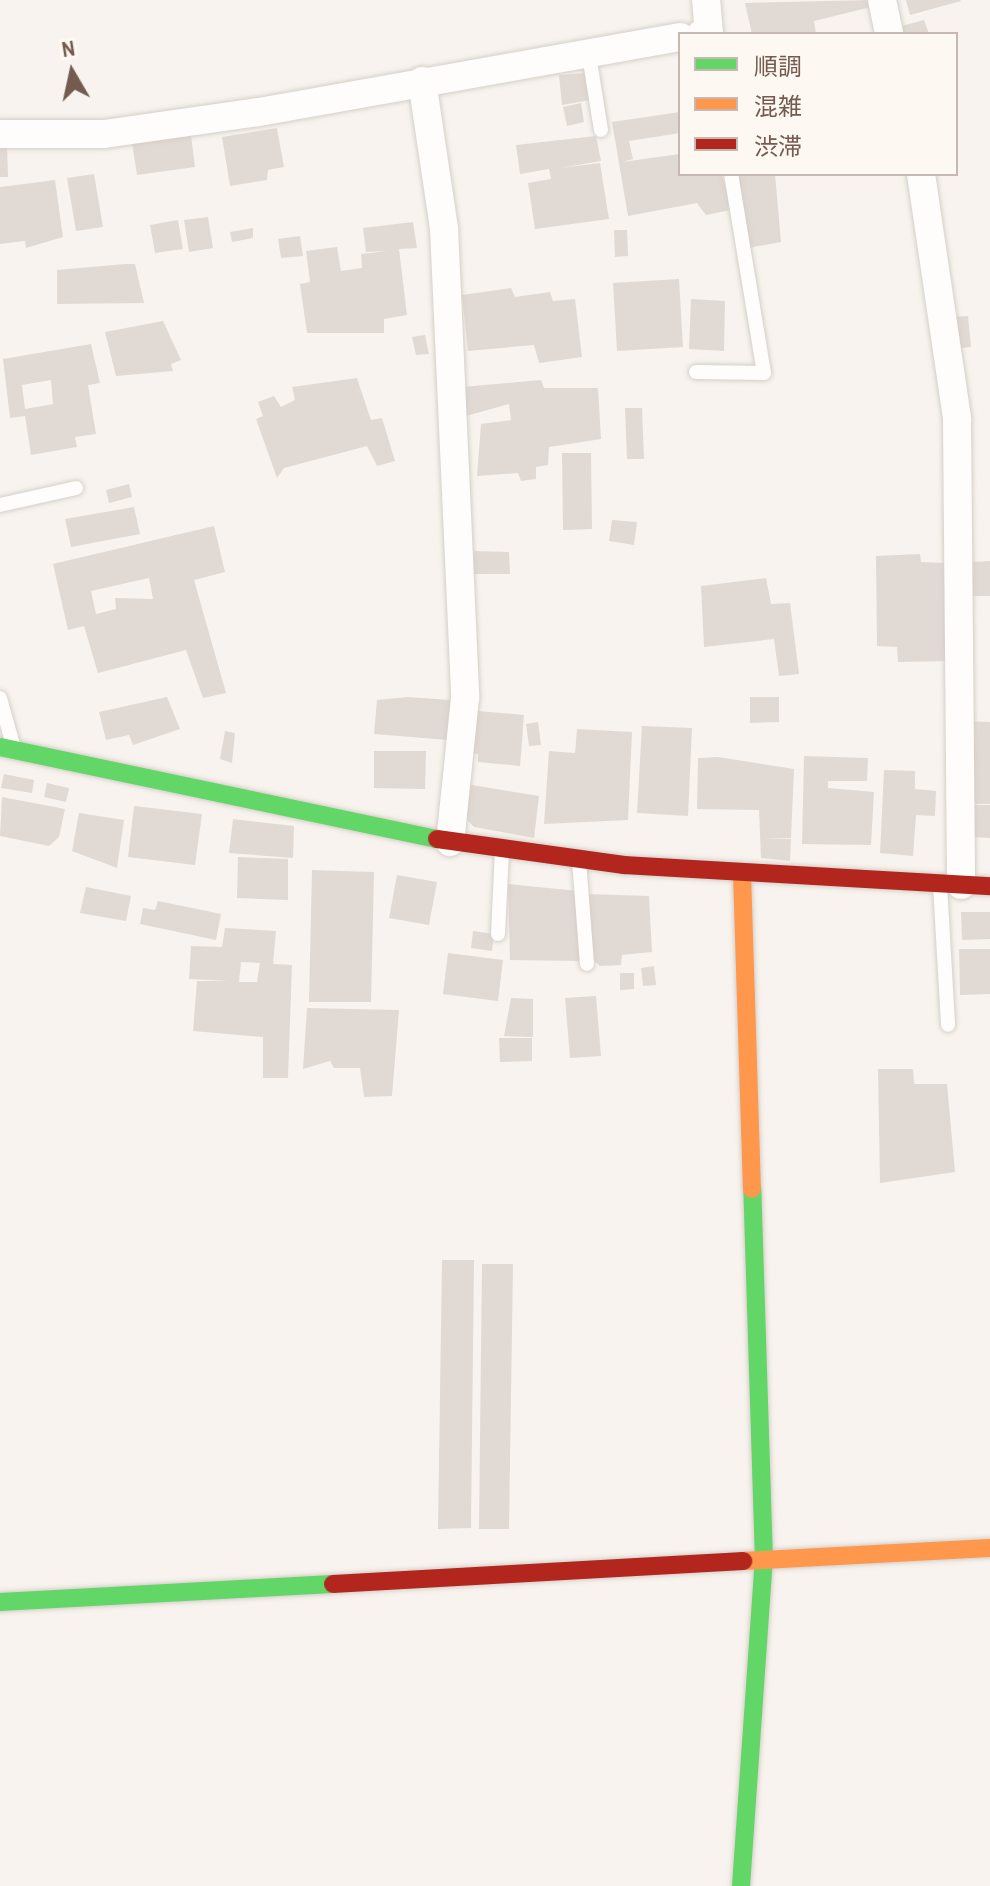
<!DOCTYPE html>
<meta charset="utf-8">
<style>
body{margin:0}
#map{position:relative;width:990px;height:1886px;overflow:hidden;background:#f8f3ee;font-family:"Archivo Narrow","Noto Sans JP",sans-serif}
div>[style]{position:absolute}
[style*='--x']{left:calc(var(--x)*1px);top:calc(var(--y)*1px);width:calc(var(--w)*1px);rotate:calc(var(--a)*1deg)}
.building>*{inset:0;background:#e1d9d4}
.roads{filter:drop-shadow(0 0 2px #d5cfc9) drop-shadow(0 0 2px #d5cfc9)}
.lane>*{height:14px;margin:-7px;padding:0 7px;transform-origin:7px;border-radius:7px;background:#fefdfc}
.street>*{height:28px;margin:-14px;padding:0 14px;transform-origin:14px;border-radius:14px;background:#fefdfc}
.fast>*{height:18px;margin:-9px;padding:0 9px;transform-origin:9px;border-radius:9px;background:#63d668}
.slow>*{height:18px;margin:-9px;padding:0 9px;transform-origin:9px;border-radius:9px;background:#ff974d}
.jam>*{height:18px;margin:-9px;padding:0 9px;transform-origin:9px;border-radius:9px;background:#b3261e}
span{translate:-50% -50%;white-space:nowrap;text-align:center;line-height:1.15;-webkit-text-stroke:6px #fef8f2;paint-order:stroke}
.legend{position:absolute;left:678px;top:32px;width:280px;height:144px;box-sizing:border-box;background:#fef8f2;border:2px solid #c7b9b1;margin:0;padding:10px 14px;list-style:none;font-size:24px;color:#745b50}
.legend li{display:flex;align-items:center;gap:16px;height:40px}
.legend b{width:40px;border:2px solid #c7b9b1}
.north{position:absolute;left:32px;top:32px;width:80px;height:80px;-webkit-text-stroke:6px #fef8f2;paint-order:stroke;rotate:351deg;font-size:22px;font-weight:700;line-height:32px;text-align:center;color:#745b50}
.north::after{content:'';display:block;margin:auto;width:28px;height:36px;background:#745b50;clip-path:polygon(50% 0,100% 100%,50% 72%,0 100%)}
</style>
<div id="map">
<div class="building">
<i style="clip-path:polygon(869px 0,871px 7px,814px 21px,816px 34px,752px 34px,745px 3px)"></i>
<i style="clip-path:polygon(906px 0,960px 0,961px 1px,910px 15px)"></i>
<i style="clip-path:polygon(924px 20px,929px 34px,900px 34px,898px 27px)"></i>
<i style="clip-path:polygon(586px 73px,590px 100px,562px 105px,559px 75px)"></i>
<i style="clip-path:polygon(581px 103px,584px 122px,567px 126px,563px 107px)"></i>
<i style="clip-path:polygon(680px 112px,680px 133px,629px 141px,633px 159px,622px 162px,680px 154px,680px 174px,722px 174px,731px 210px,706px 215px,697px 203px,628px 216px,612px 122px)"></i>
<i style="clip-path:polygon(277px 128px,284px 167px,268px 170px,267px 180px,230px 186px,222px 137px)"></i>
<i style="clip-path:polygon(191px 135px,195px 167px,137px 175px,132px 143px)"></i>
<i style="clip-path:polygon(596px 136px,601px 161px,560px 168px,600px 163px,609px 219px,535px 229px,528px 183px,551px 179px,549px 169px,520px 174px,516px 145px)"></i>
<i style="clip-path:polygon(0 144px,7px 144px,8px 177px,0 177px)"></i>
<i style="clip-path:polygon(94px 174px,103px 227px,76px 231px,67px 178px)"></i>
<i style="clip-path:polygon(734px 174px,775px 174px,781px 242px,748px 248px)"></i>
<i style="clip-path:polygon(55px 180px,63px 237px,26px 248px,25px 241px,0 244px,0 187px)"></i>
<i style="clip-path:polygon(208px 217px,213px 248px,189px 252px,184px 220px)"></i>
<i style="clip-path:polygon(178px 220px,183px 249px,155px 253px,150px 225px)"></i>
<i style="clip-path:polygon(413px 222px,417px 248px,399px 249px,407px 315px,384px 319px,384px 333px,307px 333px,300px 284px,310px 282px,306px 251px,337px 247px,341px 271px,362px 268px,361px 254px,388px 251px,366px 252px,363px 228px)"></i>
<i style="clip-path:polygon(253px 228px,253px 238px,232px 242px,230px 232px)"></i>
<i style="clip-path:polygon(614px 230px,627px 230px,628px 256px,615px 257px)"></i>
<i style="clip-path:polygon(300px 236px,303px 256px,281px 258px,278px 239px)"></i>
<i style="clip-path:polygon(125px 264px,135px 264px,144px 303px,57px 304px,57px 270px)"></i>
<i style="clip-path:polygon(679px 279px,683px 347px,617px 351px,613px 283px)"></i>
<i style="clip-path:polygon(511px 288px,515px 297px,550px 292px,553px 301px,575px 299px,582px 357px,539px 363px,534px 345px,468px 351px,462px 295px)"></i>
<i style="clip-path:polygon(691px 299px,725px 301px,724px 351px,689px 349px)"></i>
<i style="clip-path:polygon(968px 316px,971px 347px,950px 349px,948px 317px)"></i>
<i style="clip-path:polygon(163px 321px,181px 360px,171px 364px,173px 371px,116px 376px,105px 332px)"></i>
<i style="clip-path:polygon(425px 335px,429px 354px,416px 355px,412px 337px)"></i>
<i style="clip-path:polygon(evenodd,91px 344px,100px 383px,88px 385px,96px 434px,75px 437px,77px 447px,31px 455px,25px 416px,10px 418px,3px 359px,91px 344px,51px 380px,53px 404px,25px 409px,22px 385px,51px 380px)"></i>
<i style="clip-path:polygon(357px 378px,371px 420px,382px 418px,395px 461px,377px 466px,367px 446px,284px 468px,277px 478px,256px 419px,263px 416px,258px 402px,274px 396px,281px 407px,295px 400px,292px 387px)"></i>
<i style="clip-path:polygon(541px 380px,544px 388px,598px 388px,601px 439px,549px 447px,548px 465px,536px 467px,536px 479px,521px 481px,518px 473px,477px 476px,481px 424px,511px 420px,509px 404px,466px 416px,462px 387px)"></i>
<i style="clip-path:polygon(625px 408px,642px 408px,644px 459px,627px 459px)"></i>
<i style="clip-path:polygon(562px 453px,591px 453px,592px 529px,563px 530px)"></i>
<i style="clip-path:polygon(129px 484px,132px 497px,109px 503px,106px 490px)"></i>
<i style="clip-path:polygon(134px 507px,140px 534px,71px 547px,65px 519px)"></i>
<i style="clip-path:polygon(612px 520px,637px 522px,634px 545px,609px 541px)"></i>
<i style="clip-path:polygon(evenodd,214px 526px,225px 572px,194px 580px,226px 693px,203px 698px,186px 650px,98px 673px,84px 626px,68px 630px,53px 564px,214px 526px,149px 578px,153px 599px,115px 598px,116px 609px,96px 614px,91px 591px,149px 578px)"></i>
<i style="clip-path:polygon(474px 551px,509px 552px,510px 574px,473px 574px)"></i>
<i style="clip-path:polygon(920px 554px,921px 562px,945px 563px,947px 661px,898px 662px,897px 647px,877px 646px,876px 556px)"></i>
<i style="clip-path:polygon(990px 561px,990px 596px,969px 596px,969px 562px)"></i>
<i style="clip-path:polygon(766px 578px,771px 604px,790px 603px,799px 674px,779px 676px,774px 639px,704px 647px,701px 586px)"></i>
<i style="clip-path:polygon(167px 697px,180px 729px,133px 745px,129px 735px,106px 740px,99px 712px)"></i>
<i style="clip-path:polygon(408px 697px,451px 700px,448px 740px,374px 734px,377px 700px)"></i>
<i style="clip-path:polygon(750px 697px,779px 697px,779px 722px,750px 723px)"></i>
<i style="clip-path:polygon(467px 710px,524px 715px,520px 766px,478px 762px,478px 754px,463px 752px)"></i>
<i style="clip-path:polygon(964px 721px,990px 722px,990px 804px,965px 804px)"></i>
<i style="clip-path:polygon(538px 722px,541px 745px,529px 746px,526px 724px)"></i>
<i style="clip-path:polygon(642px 726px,692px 728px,688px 816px,637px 813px)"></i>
<i style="clip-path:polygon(577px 729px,632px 732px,628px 820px,544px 824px,549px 751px,575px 753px)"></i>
<i style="clip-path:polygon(225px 731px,235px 733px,232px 763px,220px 759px)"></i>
<i style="clip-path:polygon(374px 751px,426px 751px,425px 789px,374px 788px)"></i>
<i style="clip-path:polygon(804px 756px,868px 758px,867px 781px,828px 781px,828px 788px,874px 792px,871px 845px,802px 844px)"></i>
<i style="clip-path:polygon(718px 757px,794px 769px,791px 838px,763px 838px,791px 839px,790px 861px,761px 858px,759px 810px,697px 809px,698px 758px)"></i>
<i style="clip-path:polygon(884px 770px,915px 771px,915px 789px,936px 791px,935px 816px,916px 815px,913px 856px,880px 853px)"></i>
<i style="clip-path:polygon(4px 774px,34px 780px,32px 793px,1px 788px)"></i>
<i style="clip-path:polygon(47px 783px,69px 788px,66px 802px,44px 797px)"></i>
<i style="clip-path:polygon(466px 784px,539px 796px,534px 838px,474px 827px,463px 815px)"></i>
<i style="clip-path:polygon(2px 797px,65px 809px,59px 837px,49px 846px,0 836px)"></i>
<i style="clip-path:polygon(971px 805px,990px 805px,990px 838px,971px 837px)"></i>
<i style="clip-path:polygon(134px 806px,202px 814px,195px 865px,128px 857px)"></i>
<i style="clip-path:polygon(79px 813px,124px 820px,117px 868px,72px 851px)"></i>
<i style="clip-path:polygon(233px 819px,294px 826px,293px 858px,229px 853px)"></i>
<i style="clip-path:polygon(238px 857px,288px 859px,288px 900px,237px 898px)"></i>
<i style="clip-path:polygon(312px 870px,374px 872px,371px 1002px,309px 1002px)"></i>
<i style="clip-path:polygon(397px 875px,437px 882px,429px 925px,389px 918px)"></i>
<i style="clip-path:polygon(508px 884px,578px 891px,580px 961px,510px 960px)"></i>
<i style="clip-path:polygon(86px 887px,131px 896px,126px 921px,80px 913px)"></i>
<i style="clip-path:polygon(586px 894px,649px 896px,652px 952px,622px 955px,621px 965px,600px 966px,590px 957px)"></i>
<i style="clip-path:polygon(158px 901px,221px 914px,216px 940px,140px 924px,143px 908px,155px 910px)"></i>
<i style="clip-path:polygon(961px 912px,990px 912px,990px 939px,962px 940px)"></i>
<i style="clip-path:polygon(evenodd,225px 928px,276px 931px,273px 964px,292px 965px,288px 1078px,263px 1078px,263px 1037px,193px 1031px,197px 981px,229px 981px,189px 979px,191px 946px,222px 947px,225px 928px,241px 962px,260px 963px,257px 982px,239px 982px,241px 962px)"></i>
<i style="clip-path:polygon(473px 931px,494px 934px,492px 951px,471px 948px)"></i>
<i style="clip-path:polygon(959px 949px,990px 949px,990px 994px,960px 995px)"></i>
<i style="clip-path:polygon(448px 953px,503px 960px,498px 1001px,443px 994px)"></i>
<i style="clip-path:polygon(654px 966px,656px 985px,643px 986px,641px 968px)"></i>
<i style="clip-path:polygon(620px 973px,634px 973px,634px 989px,620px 990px)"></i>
<i style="clip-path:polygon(596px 996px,601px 1056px,570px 1058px,565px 998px)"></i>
<i style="clip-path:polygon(511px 998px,533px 999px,533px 1037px,504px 1036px)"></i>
<i style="clip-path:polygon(307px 1008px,399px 1010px,392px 1096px,364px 1097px,360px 1068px,334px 1068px,330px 1061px,303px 1069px)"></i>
<i style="clip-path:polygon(499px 1038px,532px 1038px,532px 1061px,500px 1062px)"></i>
<i style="clip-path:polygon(878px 1069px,913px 1069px,914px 1084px,947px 1084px,955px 1172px,880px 1183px)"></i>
<i style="clip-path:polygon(442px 1260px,474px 1260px,471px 1528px,438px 1529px)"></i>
<i style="clip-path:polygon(482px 1264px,513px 1264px,509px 1529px,479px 1529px)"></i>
</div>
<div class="roads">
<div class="lane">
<i style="--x:588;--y:49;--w:82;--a:80.9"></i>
<i style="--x:696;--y:372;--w:68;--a:0.8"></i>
<i style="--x:764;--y:373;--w:202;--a:-99.4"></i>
<i style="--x:0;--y:505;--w:78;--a:-12.6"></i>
<i style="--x:0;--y:698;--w:49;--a:74.5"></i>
<i style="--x:579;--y:860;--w:104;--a:85.6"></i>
<i style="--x:940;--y:885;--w:140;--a:86.7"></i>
<i style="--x:498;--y:934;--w:84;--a:-87.3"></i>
</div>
<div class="street">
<i style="--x:882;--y:0;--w:35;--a:78"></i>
<i style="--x:701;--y:34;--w:8;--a:-7"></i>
<i style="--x:709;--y:33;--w:33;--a:-95"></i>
<i style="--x:422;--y:81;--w:149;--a:81.5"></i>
<i style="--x:444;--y:228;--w:470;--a:87.4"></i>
<i style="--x:465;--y:698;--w:145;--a:95.9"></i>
<i style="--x:0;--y:134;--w:104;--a:0"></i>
<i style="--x:104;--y:134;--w:157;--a:-8.1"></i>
<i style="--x:259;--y:112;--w:428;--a:-10.1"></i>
<i style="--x:921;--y:174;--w:248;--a:81.6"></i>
<i style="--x:957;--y:419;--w:466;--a:89.5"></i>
</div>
<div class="fast">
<i style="--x:0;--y:747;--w:447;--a:11.9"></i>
<i style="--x:0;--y:1602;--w:333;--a:-3.1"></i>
<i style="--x:741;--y:1886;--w:326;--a:-86"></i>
<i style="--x:764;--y:1561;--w:372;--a:-91.8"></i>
</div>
<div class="slow">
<i style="--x:742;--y:873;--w:316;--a:88.2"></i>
<i style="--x:743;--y:1561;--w:247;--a:-3"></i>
</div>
<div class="jam">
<i style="--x:437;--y:839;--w:189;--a:7.9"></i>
<i style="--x:624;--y:865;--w:367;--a:3.3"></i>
<i style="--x:333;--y:1584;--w:411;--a:-3.2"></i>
</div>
</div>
<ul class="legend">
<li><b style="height:10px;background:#63d668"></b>順調</li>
<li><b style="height:10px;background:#ff974d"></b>混雑</li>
<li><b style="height:10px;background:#b3261e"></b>渋滞</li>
</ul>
<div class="north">N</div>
</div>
